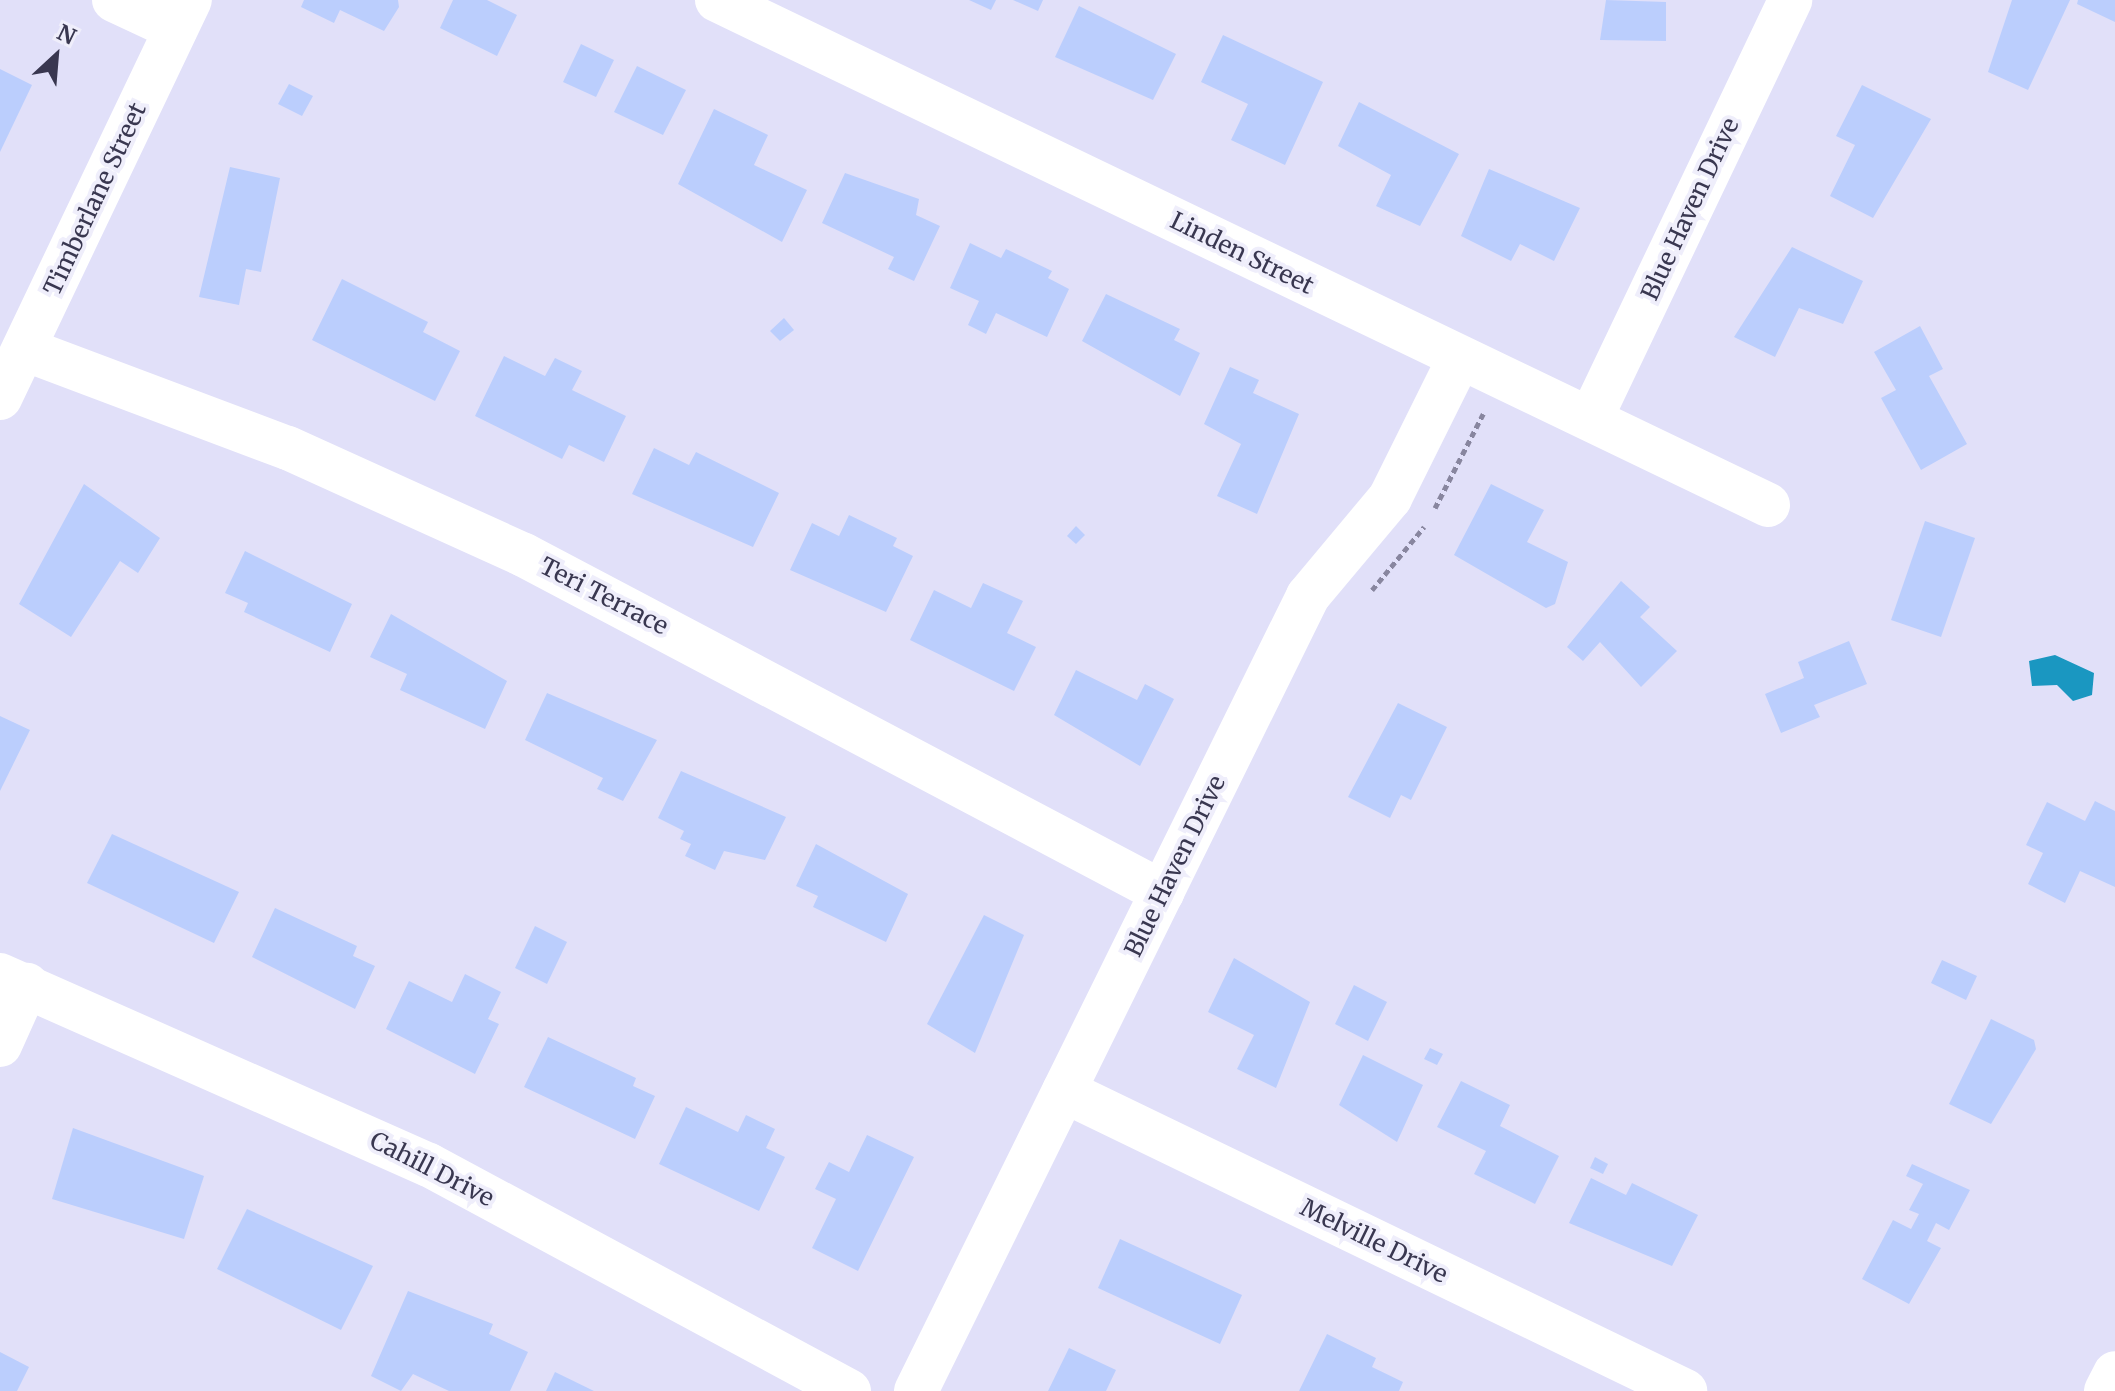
<!DOCTYPE html>
<style>
body{margin:0}
#map{position:relative;width:2115px;height:1391px;overflow:hidden;background:#e1e0f9;font-family:Merriweather,serif}
div>[style]{position:absolute}
[style*='--x']{left:calc(var(--x)*1px);top:calc(var(--y)*1px);width:calc(var(--w)*1px);rotate:calc(var(--a)*1deg)}
.water>*{inset:0;background:#1a97c1}
.building>*{inset:0;background:#bbcefd}
.path>*{height:5px;margin-top:-2.5px;transform-origin:0;background:repeating-linear-gradient(90deg,#88869f 0 6px,transparent 0 10px)}
.minor>*{height:44px;margin:-22px;padding:0 22px;transform-origin:22px;border-radius:22px;background:#fff}
span{translate:-50% -50%;white-space:nowrap;text-align:center;line-height:1.15;-webkit-text-stroke:8px #efeefb;paint-order:stroke}
.street-label{font-size:24px;color:#393750}
.north{position:absolute;left:16px;top:16px;width:80px;height:80px;-webkit-text-stroke:6px #efeefb;paint-order:stroke;rotate:26deg;font-size:22px;font-weight:700;line-height:32px;text-align:center;color:#393750}
.north::after{content:'';display:block;margin:auto;width:28px;height:36px;background:#393750;clip-path:polygon(50% 0,100% 100%,50% 72%,0 100%)}
</style>
<div id="map">
<div class="water">
<i style="clip-path:polygon(2055px 655px,2094px 673px,2092px 695px,2073px 701px,2057px 685px,2032px 686px,2029px 661px)"></i>
</div>
<div class="building">
<i style="clip-path:polygon(304px 0,398px 0,399px 7px,384px 31px,340px 10px,334px 23px,301px 7px)"></i>
<i style="clip-path:polygon(453px 0,487px 0,517px 15px,497px 56px,440px 28px)"></i>
<i style="clip-path:polygon(969px 0,996px 0,991px 10px)"></i>
<i style="clip-path:polygon(1013px 0,1043px 0,1038px 11px)"></i>
<i style="clip-path:polygon(1606px 0,1666px 2px,1666px 41px,1600px 40px)"></i>
<i style="clip-path:polygon(2012px 0,2070px 0,2028px 90px,1988px 72px)"></i>
<i style="clip-path:polygon(2078px 0,2115px 0,2115px 22px,2077px 4px)"></i>
<i style="clip-path:polygon(1079px 6px,1176px 54px,1153px 100px,1055px 57px)"></i>
<i style="clip-path:polygon(1223px 35px,1323px 82px,1285px 165px,1231px 140px,1248px 104px,1201px 82px)"></i>
<i style="clip-path:polygon(581px 44px,614px 60px,596px 97px,563px 82px)"></i>
<i style="clip-path:polygon(637px 66px,686px 90px,663px 135px,614px 112px)"></i>
<i style="clip-path:polygon(0 69px,32px 85px,0 152px)"></i>
<i style="clip-path:polygon(289px 84px,313px 96px,302px 116px,278px 104px)"></i>
<i style="clip-path:polygon(1862px 85px,1931px 119px,1873px 218px,1830px 196px,1855px 145px,1836px 136px)"></i>
<i style="clip-path:polygon(1359px 102px,1459px 154px,1420px 226px,1376px 206px,1391px 175px,1338px 146px)"></i>
<i style="clip-path:polygon(714px 109px,768px 135px,754px 165px,807px 190px,782px 242px,678px 184px)"></i>
<i style="clip-path:polygon(230px 167px,280px 178px,261px 272px,246px 269px,239px 305px,199px 297px)"></i>
<i style="clip-path:polygon(1489px 169px,1580px 208px,1554px 261px,1520px 244px,1511px 261px,1461px 236px)"></i>
<i style="clip-path:polygon(845px 173px,919px 199px,916px 215px,940px 226px,914px 281px,888px 269px,894px 257px,822px 223px)"></i>
<i style="clip-path:polygon(970px 243px,1001px 258px,1006px 249px,1052px 271px,1048px 278px,1069px 289px,1047px 337px,996px 313px,986px 334px,968px 325px,979px 301px,950px 288px)"></i>
<i style="clip-path:polygon(1792px 247px,1863px 281px,1843px 324px,1799px 308px,1775px 357px,1734px 337px)"></i>
<i style="clip-path:polygon(342px 279px,428px 322px,423px 332px,460px 351px,435px 401px,312px 340px)"></i>
<i style="clip-path:polygon(1106px 294px,1180px 329px,1174px 340px,1200px 353px,1180px 396px,1082px 341px)"></i>
<i style="clip-path:polygon(784px 318px,794px 330px,780px 341px,770px 331px)"></i>
<i style="clip-path:polygon(1920px 326px,1943px 369px,1929px 376px,1967px 444px,1921px 470px,1881px 398px,1896px 390px,1874px 352px)"></i>
<i style="clip-path:polygon(504px 356px,545px 376px,555px 358px,582px 371px,572px 390px,626px 416px,604px 462px,569px 445px,562px 459px,475px 416px)"></i>
<i style="clip-path:polygon(1230px 367px,1259px 380px,1253px 393px,1299px 414px,1257px 514px,1217px 496px,1241px 444px,1204px 424px)"></i>
<i style="clip-path:polygon(654px 448px,689px 465px,696px 452px,779px 493px,753px 547px,632px 494px)"></i>
<i style="clip-path:polygon(84px 484px,160px 538px,138px 573px,120px 561px,71px 637px,19px 604px)"></i>
<i style="clip-path:polygon(1491px 484px,1544px 510px,1527px 542px,1568px 562px,1555px 604px,1546px 608px,1454px 555px)"></i>
<i style="clip-path:polygon(849px 515px,897px 538px,893px 546px,913px 556px,886px 612px,790px 570px,812px 523px,839px 536px)"></i>
<i style="clip-path:polygon(1925px 521px,1975px 538px,1941px 637px,1891px 620px)"></i>
<i style="clip-path:polygon(1076px 526px,1085px 535px,1076px 544px,1067px 536px)"></i>
<i style="clip-path:polygon(245px 551px,352px 604px,330px 652px,244px 612px,248px 603px,225px 593px)"></i>
<i style="clip-path:polygon(1621px 581px,1650px 607px,1640px 617px,1677px 651px,1641px 687px,1600px 642px,1583px 661px,1567px 647px)"></i>
<i style="clip-path:polygon(983px 583px,1023px 601px,1007px 633px,1036px 647px,1014px 691px,910px 640px,934px 590px,971px 608px)"></i>
<i style="clip-path:polygon(391px 614px,507px 681px,485px 729px,400px 690px,407px 674px,370px 657px)"></i>
<i style="clip-path:polygon(1849px 641px,1867px 684px,1814px 705px,1820px 717px,1781px 733px,1765px 694px,1804px 678px,1798px 662px)"></i>
<i style="clip-path:polygon(1076px 670px,1137px 700px,1145px 684px,1174px 699px,1140px 766px,1054px 715px)"></i>
<i style="clip-path:polygon(547px 693px,657px 740px,623px 801px,597px 789px,603px 778px,525px 740px)"></i>
<i style="clip-path:polygon(1398px 703px,1447px 727px,1411px 800px,1401px 795px,1390px 818px,1348px 797px)"></i>
<i style="clip-path:polygon(0 716px,30px 730px,0 791px)"></i>
<i style="clip-path:polygon(681px 771px,786px 817px,765px 860px,724px 851px,715px 870px,685px 856px,691px 844px,680px 839px,684px 831px,658px 818px)"></i>
<i style="clip-path:polygon(2095px 801px,2115px 811px,2115px 887px,2080px 871px,2065px 903px,2028px 884px,2043px 853px,2026px 845px,2047px 802px,2085px 821px)"></i>
<i style="clip-path:polygon(112px 834px,239px 892px,214px 943px,87px 883px)"></i>
<i style="clip-path:polygon(816px 844px,908px 894px,886px 942px,813px 907px,818px 896px,796px 886px)"></i>
<i style="clip-path:polygon(275px 908px,357px 946px,353px 956px,375px 966px,355px 1009px,252px 957px)"></i>
<i style="clip-path:polygon(984px 915px,1024px 935px,975px 1053px,927px 1024px)"></i>
<i style="clip-path:polygon(535px 926px,567px 942px,547px 984px,515px 968px)"></i>
<i style="clip-path:polygon(1234px 958px,1310px 1002px,1276px 1088px,1237px 1069px,1254px 1035px,1208px 1012px)"></i>
<i style="clip-path:polygon(1942px 960px,1977px 976px,1966px 1000px,1931px 983px)"></i>
<i style="clip-path:polygon(465px 974px,501px 992px,488px 1019px,499px 1024px,475px 1074px,386px 1029px,409px 981px,452px 1002px)"></i>
<i style="clip-path:polygon(1354px 985px,1387px 1002px,1368px 1041px,1335px 1024px)"></i>
<i style="clip-path:polygon(1991px 1019px,2034px 1040px,2036px 1049px,1991px 1124px,1949px 1104px)"></i>
<i style="clip-path:polygon(548px 1037px,636px 1078px,633px 1086px,655px 1096px,635px 1139px,524px 1087px)"></i>
<i style="clip-path:polygon(1430px 1048px,1443px 1054px,1437px 1065px,1424px 1059px)"></i>
<i style="clip-path:polygon(1363px 1055px,1423px 1085px,1397px 1142px,1339px 1105px)"></i>
<i style="clip-path:polygon(1461px 1081px,1510px 1105px,1500px 1126px,1559px 1156px,1535px 1204px,1474px 1174px,1486px 1151px,1437px 1127px)"></i>
<i style="clip-path:polygon(686px 1107px,738px 1132px,746px 1115px,775px 1129px,766px 1148px,785px 1157px,759px 1211px,659px 1164px)"></i>
<i style="clip-path:polygon(73px 1128px,204px 1176px,184px 1239px,52px 1199px)"></i>
<i style="clip-path:polygon(867px 1135px,914px 1157px,858px 1271px,812px 1248px,836px 1199px,815px 1189px,829px 1162px,849px 1172px)"></i>
<i style="clip-path:polygon(1595px 1157px,1608px 1164px,1603px 1174px,1590px 1168px)"></i>
<i style="clip-path:polygon(1912px 1164px,1970px 1190px,1949px 1230px,1936px 1223px,1927px 1241px,1941px 1248px,1909px 1304px,1862px 1279px,1893px 1220px,1911px 1229px,1919px 1214px,1909px 1210px,1923px 1184px,1906px 1176px)"></i>
<i style="clip-path:polygon(1591px 1178px,1626px 1195px,1632px 1183px,1698px 1215px,1672px 1266px,1569px 1223px)"></i>
<i style="clip-path:polygon(247px 1209px,373px 1266px,341px 1330px,217px 1269px)"></i>
<i style="clip-path:polygon(1120px 1239px,1242px 1295px,1220px 1344px,1098px 1288px)"></i>
<i style="clip-path:polygon(408px 1291px,493px 1324px,489px 1334px,528px 1352px,510px 1391px,449px 1391px,413px 1374px,401px 1391px,371px 1376px)"></i>
<i style="clip-path:polygon(1327px 1334px,1376px 1358px,1372px 1367px,1403px 1382px,1399px 1391px,1299px 1391px)"></i>
<i style="clip-path:polygon(1069px 1348px,1116px 1370px,1106px 1391px,1048px 1391px)"></i>
<i style="clip-path:polygon(0 1352px,29px 1367px,17px 1391px,0 1391px)"></i>
<i style="clip-path:polygon(555px 1372px,594px 1391px,546px 1391px)"></i>
</div>
<div class="path">
<i style="--x:1435;--y:508;--w:106;--a:-62.9"></i>
<i style="--x:1372;--y:590;--w:82;--a:-50.5"></i>
</div>
<div class="minor">
<i style="--x:114;--y:0;--w:68;--a:25.1"></i>
<i style="--x:717;--y:0;--w:1166;--a:25.66"></i>
<i style="--x:24;--y:349;--w:282;--a:20.6"></i>
<i style="--x:288;--y:448;--w:259;--a:24.4"></i>
<i style="--x:524;--y:555;--w:722;--a:27.84"></i>
<i style="--x:0;--y:398;--w:441;--a:-64.5"></i>
<i style="--x:1591;--y:418;--w:463;--a:-64.5"></i>
<i style="--x:0;--y:975;--w:469;--a:23.9"></i>
<i style="--x:429;--y:1165;--w:477;--a:28.3"></i>
<i style="--x:0;--y:1045;--w:66;--a:-65.8"></i>
<i style="--x:1064;--y:1091;--w:690;--a:25.78"></i>
<i style="--x:916;--y:1391;--w:886;--a:-63.75"></i>
<i style="--x:1308;--y:596;--w:128;--a:-50.1"></i>
<i style="--x:1390;--y:498;--w:157;--a:-63.6"></i>
<i style="--x:2106;--y:1391;--w:20;--a:-63"></i>
</div>
<div class="street-label">
<span style="left:95px;top:199px;rotate:-65deg">Timberlane Street</span>
<span style="left:1690px;top:209px;rotate:-65deg">Blue Haven Drive</span>
<span style="left:1242px;top:253px;rotate:26deg">Linden Street</span>
<span style="left:604px;top:596px;rotate:27deg">Teri Terrace</span>
<span style="left:1175px;top:866px;rotate:-64deg">Blue Haven Drive</span>
<span style="left:432px;top:1169px;rotate:27deg">Cahill Drive</span>
<span style="left:1374px;top:1241px;rotate:26deg">Melville Drive</span>
</div>
<div class="north">N</div>
</div>
